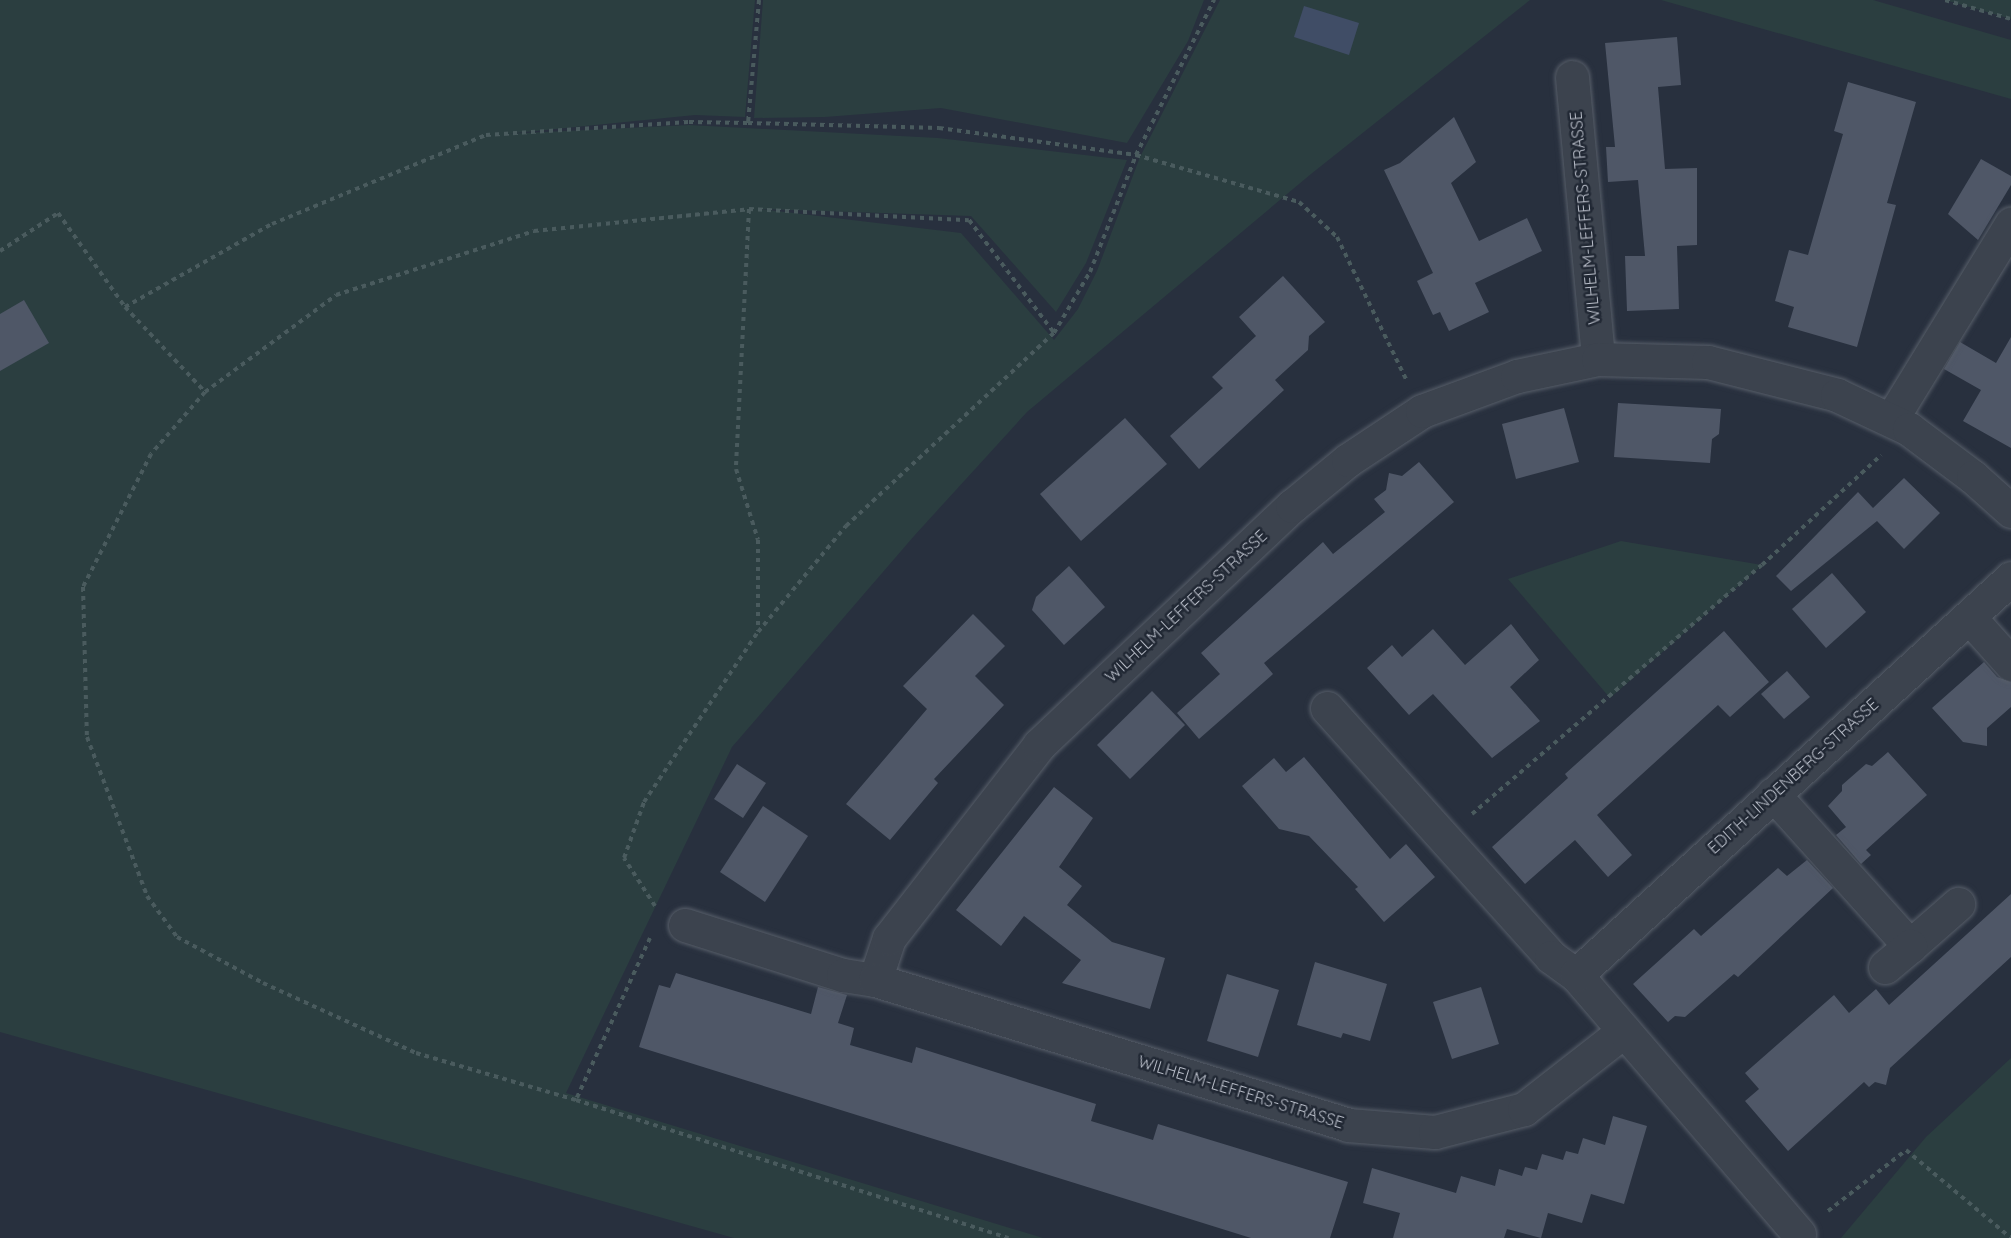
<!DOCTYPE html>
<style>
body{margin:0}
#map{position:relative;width:2011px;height:1238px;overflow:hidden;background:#28303e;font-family:Quicksand,sans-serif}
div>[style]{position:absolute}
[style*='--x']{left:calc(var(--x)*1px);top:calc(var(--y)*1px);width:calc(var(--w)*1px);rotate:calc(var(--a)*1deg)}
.green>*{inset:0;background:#2b3e40}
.water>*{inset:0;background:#404d66}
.building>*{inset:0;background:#4f5767}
.path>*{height:4px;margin-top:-2px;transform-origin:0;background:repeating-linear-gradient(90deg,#4a5b5e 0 4.5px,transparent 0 9px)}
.roads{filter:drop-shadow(0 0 2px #575e69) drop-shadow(0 0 2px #575e69)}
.minor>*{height:33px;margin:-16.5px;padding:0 16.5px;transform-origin:16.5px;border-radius:16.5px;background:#3c434e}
span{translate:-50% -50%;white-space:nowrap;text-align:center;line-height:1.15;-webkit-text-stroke:5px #212834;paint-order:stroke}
.street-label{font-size:16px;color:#b9bec9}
</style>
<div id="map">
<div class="green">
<i style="clip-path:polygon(0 0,755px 0,745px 117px,695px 115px,505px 134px,689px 125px,938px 138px,1127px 160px,1086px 263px,1056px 312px,971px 216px,760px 209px,961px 233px,1054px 340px,1078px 309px,1097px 271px,1140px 157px,1220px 0,1530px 0,1311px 174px,1027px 412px,914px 536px,732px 747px,566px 1093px,1043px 1238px,734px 1238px,0 1032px)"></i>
<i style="clip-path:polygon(763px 0,1204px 0,1188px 41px,1127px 143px,941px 108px,825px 117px,754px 118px)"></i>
<i style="clip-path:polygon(1661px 0,1873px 0,2011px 40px,2011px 99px)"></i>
<i style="clip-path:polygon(1945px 0,2011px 0,2011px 19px)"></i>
<i style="clip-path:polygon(1621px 541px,1762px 565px,1610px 698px,1508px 579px)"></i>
<i style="clip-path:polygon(2011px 1058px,2011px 1238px,1841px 1238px,1926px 1137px)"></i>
</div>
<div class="water">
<i style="clip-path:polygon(1304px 6px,1359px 23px,1349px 55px,1294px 37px)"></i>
</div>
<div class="building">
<i style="clip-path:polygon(1677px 37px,1681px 85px,1658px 87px,1665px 169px,1697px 168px,1697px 245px,1677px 246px,1679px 309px,1627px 311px,1625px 256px,1645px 256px,1638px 180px,1608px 182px,1606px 147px,1615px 147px,1605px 43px)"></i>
<i style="clip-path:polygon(1848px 82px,1916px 102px,1887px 203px,1896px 205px,1857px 347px,1788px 327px,1794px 307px,1775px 301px,1789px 250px,1808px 255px,1843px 134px,1834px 131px)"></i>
<i style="clip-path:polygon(1454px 117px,1476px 162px,1451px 183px,1479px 241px,1527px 218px,1542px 251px,1475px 283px,1489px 312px,1449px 331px,1440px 312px,1433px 315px,1417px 281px,1433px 273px,1384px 170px,1400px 163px)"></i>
<i style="clip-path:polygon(1981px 159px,2011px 176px,2011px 185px,1978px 240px,1948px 214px)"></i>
<i style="clip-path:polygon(1283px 276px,1325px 322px,1309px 336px,1308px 350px,1275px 380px,1284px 390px,1199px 469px,1170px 436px,1223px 388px,1212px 377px,1256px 336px,1239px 317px)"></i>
<i style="clip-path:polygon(24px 300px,49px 343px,0 371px,0 314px)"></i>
<i style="clip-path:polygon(2011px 337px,2011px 448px,1963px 421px,1981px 390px,1944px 369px,1960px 342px,1996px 363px)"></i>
<i style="clip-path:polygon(1618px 403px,1721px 409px,1719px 434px,1712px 439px,1710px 463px,1614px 457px)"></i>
<i style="clip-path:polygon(1564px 408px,1579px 462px,1516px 479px,1502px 424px)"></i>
<i style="clip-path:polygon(1125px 418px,1167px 464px,1081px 541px,1040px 494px)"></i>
<i style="clip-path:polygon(1419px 462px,1454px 502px,1264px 663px,1273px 674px,1199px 739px,1177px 713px,1220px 674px,1201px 653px,1323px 542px,1333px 554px,1385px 512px,1374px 499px,1386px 490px,1389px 473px,1402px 476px)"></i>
<i style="clip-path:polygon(1904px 478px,1940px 513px,1904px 549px,1877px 521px,1791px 591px,1776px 576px,1858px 492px,1873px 508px)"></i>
<i style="clip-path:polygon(1069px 566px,1105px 607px,1064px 645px,1032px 610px,1036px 597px)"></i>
<i style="clip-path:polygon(1832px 573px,1866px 612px,1826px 648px,1792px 609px)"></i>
<i style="clip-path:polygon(973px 614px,1005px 646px,975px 676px,1004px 705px,934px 779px,938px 783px,890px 840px,846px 804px,927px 709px,903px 686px)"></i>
<i style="clip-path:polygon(1511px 624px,1539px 660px,1510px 687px,1540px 721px,1492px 758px,1433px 694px,1409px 715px,1367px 668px,1392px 645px,1402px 657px,1433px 629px,1465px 665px)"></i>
<i style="clip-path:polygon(1724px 631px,1769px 682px,1730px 717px,1718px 705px,1597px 815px,1632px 855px,1608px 877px,1575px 840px,1525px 884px,1492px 847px,1568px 778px,1565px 774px)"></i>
<i style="clip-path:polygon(1984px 662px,1997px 677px,2011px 682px,2011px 707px,1987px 728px,1987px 746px,1963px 742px,1932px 708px)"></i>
<i style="clip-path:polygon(1787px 671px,1810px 697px,1784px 719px,1761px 694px)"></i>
<i style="clip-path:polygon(1152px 691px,1185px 725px,1130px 779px,1097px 745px)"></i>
<i style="clip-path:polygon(1888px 752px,1927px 795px,1866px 850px,1871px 855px,1861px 864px,1836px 835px,1846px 827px,1828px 806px,1842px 791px,1842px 785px,1866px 764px,1872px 766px)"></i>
<i style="clip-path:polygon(1304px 757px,1390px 859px,1406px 844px,1435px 877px,1384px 922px,1355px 889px,1358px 887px,1309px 836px,1279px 829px,1242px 786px,1274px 758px,1286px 772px)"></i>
<i style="clip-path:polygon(737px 764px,766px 783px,743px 818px,714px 799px)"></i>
<i style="clip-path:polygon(1054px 787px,1093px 818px,1059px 867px,1082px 886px,1067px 905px,1112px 942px,1165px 958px,1150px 1009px,1062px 983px,1081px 960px,1024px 916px,1001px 946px,956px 910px)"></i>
<i style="clip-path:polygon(763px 806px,808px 836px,765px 902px,720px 872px)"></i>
<i style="clip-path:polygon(1807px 860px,1833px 888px,1738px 977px,1734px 974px,1685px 1017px,1675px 1016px,1668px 1022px,1633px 984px,1694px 929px,1701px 936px,1778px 868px,1787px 876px)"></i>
<i style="clip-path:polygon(2011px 894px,2011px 957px,1890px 1068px,1886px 1085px,1875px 1082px,1869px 1087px,1864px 1082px,1788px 1151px,1745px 1101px,1759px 1089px,1745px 1073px,1834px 995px,1849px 1013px,1876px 989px,1889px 1005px)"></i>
<i style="clip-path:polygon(1315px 962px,1387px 984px,1370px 1041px,1343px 1033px,1341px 1038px,1297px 1025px)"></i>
<i style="clip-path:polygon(676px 973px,811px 1014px,818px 987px,847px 995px,838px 1023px,854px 1028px,850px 1045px,912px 1063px,916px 1047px,1096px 1104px,1091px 1121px,1153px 1140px,1158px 1124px,1348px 1182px,1330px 1238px,1251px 1238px,639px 1047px,659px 985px,670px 988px)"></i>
<i style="clip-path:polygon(1227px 974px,1279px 990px,1258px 1057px,1207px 1041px)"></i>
<i style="clip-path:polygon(1481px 987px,1499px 1044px,1452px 1059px,1433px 1002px)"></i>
<i style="clip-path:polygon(1613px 1116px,1647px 1126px,1624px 1204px,1591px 1194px,1582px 1223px,1548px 1213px,1541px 1238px,1507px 1229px,1504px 1238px,1393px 1238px,1400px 1213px,1363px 1203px,1372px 1168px,1456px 1193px,1461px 1176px,1495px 1186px,1499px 1169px,1522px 1176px,1525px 1167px,1537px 1170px,1542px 1154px,1563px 1160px,1566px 1151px,1578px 1154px,1583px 1138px,1605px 1145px)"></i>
</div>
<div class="path">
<i style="--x:759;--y:0;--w:123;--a:95.1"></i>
<i style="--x:748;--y:123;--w:191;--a:1.5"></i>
<i style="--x:939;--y:128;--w:199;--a:7.8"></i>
<i style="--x:1136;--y:155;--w:170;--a:16.1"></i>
<i style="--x:1299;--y:202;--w:52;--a:42.6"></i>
<i style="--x:1337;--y:237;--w:158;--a:64.1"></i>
<i style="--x:1945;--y:0;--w:69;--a:16.1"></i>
<i style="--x:749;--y:209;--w:260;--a:92.9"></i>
<i style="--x:736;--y:469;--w:74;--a:72.8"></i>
<i style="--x:758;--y:540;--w:91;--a:90"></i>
<i style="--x:0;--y:251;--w:69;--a:-33.2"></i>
<i style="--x:58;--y:213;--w:115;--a:54.5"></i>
<i style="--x:125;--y:307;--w:169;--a:-29.5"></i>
<i style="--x:272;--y:224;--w:232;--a:-22.6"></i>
<i style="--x:486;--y:135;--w:203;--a:-3.7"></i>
<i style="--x:689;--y:122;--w:59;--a:1"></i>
<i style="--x:125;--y:307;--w:117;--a:46.7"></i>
<i style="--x:205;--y:392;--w:163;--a:-36.5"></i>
<i style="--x:336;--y:295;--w:208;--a:-17.9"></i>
<i style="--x:534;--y:231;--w:216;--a:-5.8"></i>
<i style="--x:749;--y:209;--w:220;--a:2.9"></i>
<i style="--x:969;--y:220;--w:141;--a:53"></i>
<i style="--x:205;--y:392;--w:82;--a:131.1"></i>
<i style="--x:151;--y:454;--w:149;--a:117.1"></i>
<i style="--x:83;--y:587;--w:150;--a:88.5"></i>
<i style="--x:87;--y:737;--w:170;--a:69.3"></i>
<i style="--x:147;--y:896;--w:51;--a:53.8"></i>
<i style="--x:177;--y:937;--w:98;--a:28.1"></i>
<i style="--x:263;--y:983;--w:168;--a:24.6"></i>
<i style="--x:416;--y:1053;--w:167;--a:16.4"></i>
<i style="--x:1472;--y:814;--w:382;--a:-40.7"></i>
<i style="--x:1762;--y:565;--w:162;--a:-42.7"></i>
<i style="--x:655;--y:906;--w:57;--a:-122.9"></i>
<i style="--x:624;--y:858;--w:59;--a:-70.3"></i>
<i style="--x:644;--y:802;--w:205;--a:-56.2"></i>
<i style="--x:758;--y:632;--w:138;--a:-50.3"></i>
<i style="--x:846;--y:526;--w:284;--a:-42.9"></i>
<i style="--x:1054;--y:333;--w:71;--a:-59.5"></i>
<i style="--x:1090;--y:272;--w:126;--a:-68.5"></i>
<i style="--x:1136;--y:155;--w:174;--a:-63.3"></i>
<i style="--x:650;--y:938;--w:178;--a:114.6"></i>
<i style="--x:576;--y:1100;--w:454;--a:17.7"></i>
<i style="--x:1828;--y:1211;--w:99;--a:-38"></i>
<i style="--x:1906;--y:1150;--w:137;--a:40"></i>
</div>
<div class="roads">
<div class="minor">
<i style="--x:1572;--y:77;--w:283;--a:84.7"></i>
<i style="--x:1892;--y:418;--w:228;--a:-58.5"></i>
<i style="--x:1969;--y:617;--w:63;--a:48.2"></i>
<i style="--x:1327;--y:708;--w:335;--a:48"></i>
<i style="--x:1551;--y:957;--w:31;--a:36"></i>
<i style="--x:1773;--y:794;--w:205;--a:48"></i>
<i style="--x:1910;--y:946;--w:64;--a:-41.2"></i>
<i style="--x:685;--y:925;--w:166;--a:17.6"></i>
<i style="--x:843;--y:975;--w:32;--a:9"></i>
<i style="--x:875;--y:980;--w:44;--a:-71.6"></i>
<i style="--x:889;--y:938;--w:244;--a:-52.1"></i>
<i style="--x:1039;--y:745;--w:348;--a:-43.4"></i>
<i style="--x:1292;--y:506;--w:72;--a:-39.4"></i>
<i style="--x:1348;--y:460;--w:89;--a:-33.5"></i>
<i style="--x:1422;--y:411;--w:101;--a:-20.2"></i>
<i style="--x:1517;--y:376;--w:83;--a:-11.9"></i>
<i style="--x:1598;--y:359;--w:110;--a:1.6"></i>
<i style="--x:1708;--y:362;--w:133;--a:14.3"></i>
<i style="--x:1837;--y:395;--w:80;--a:25.3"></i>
<i style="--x:1909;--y:429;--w:80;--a:36.9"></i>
<i style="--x:1973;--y:477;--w:51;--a:41.8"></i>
<i style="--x:1885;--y:967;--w:33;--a:-40"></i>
<i style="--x:875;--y:980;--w:495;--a:17"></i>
<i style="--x:1348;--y:1125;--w:87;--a:4.6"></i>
<i style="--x:1435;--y:1132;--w:92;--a:-14.5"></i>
<i style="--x:1524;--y:1109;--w:127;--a:-38"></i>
<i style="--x:1799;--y:1234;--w:342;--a:-130.7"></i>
<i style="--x:1576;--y:975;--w:589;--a:-42.38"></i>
</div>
</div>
<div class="street-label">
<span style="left:1585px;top:218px;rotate:-95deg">WILHELM-LEFFERS-STRASSE</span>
<span style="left:1186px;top:606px;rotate:-43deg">WILHELM-LEFFERS-STRASSE</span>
<span style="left:1793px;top:776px;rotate:-42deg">EDITH-LINDENBERG-STRASSE</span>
<span style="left:1241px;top:1092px;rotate:17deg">WILHELM-LEFFERS-STRASSE</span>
</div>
</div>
